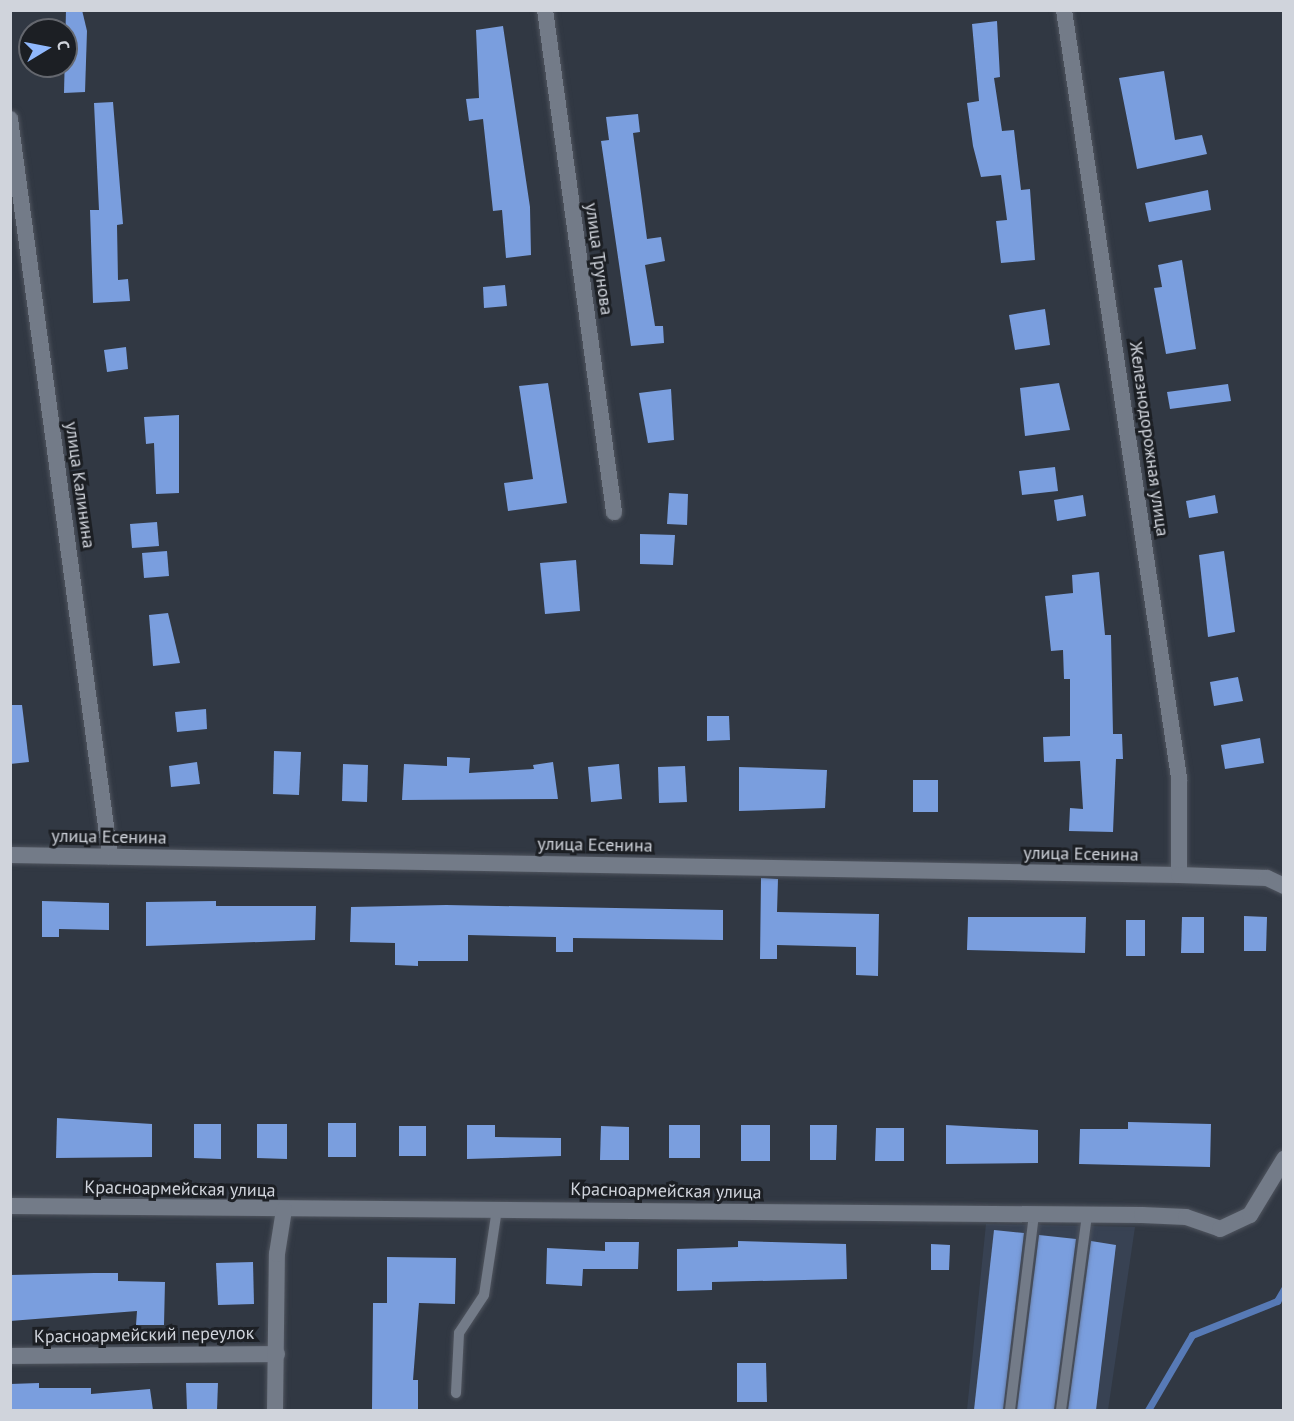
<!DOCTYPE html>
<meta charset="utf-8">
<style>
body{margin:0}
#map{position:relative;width:1294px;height:1421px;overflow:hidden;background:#313843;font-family:"PT Sans",sans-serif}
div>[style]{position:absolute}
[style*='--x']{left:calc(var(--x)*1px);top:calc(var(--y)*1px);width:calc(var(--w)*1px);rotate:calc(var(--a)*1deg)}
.built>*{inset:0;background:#384253}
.stream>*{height:7px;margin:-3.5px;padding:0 3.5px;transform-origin:3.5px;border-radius:3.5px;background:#577ab6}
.building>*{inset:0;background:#7a9ede}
.roads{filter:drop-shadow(0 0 2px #50555f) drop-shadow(0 0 2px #50555f)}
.service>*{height:10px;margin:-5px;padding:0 5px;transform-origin:5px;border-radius:5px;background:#737b88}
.minor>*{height:16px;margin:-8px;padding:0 8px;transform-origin:8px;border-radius:8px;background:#737b88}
span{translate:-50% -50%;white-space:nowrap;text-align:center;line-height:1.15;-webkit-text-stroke:6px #1c1f24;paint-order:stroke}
.street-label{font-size:18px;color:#d0d4dc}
.frame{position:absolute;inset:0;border:12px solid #d0d4dc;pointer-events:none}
.north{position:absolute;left:18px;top:18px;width:60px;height:60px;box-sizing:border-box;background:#1c1f24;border:2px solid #64676e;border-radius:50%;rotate:80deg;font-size:16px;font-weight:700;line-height:24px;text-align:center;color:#d0d4dc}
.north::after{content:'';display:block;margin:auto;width:21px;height:27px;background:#90b8fd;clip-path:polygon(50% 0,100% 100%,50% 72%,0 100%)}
</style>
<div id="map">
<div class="built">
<i style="clip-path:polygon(986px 1224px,1135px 1227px,1108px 1410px,967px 1410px)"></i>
</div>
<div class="stream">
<i style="--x:1148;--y:1410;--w:87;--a:-59.6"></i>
<i style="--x:1192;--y:1335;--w:92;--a:-21.8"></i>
<i style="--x:1277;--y:1301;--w:14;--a:-60"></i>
</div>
<div class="building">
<i style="clip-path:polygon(66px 10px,82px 10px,87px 31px,85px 92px,64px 93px)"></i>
<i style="clip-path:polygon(997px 21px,1000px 77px,994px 78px,1002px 131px,1014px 130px,1021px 190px,1030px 189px,1035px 260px,1001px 263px,996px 221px,1007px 220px,1001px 175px,981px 177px,973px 146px,967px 103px,979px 101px,972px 24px)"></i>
<i style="clip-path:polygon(503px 26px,530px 207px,531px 255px,506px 258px,502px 210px,493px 211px,483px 119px,469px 121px,466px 99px,479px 98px,476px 30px)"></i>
<i style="clip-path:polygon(1164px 71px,1175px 140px,1202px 135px,1207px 154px,1137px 169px,1119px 78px)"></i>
<i style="clip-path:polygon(113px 102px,123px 224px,117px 225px,118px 280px,128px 279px,130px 301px,93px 303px,90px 210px,99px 210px,94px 103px)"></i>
<i style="clip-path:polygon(638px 114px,640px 132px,633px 133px,647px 239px,661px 237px,665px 261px,645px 265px,655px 326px,663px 326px,664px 343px,631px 346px,601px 141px,609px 140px,606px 117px)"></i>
<i style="clip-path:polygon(1208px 190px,1211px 210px,1149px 222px,1145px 203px)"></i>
<i style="clip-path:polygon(1182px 260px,1196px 349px,1166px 354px,1154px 288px,1162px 287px,1158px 265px)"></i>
<i style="clip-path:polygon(505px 285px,507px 306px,484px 308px,483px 287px)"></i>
<i style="clip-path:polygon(1045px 309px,1050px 345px,1015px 350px,1009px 315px)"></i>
<i style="clip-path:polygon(126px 347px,128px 369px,107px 372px,104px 350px)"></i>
<i style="clip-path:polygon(548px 383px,567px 503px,508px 511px,504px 483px,533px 479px,519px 386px)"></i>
<i style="clip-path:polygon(1059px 383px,1070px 430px,1025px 436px,1020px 388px)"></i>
<i style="clip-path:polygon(1228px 384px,1231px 401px,1170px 409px,1167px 392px)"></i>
<i style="clip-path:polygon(671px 389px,674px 440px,648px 443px,639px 393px)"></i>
<i style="clip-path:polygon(179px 415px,179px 493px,156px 494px,154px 443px,146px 444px,144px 417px)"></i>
<i style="clip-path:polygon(1055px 467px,1058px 491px,1022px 495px,1019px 471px)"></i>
<i style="clip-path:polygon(669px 493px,688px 494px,687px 525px,667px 524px)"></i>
<i style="clip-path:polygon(1083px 495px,1086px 516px,1057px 521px,1054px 500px)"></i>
<i style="clip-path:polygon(1215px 495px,1218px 513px,1189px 518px,1186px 501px)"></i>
<i style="clip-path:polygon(157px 522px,159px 546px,132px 548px,130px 524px)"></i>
<i style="clip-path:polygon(640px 534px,675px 535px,673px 565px,640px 564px)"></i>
<i style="clip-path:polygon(167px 551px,169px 576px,144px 578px,142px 553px)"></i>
<i style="clip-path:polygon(1224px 551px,1235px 632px,1208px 637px,1199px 555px)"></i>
<i style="clip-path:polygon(576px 560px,580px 611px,545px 614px,540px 563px)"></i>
<i style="clip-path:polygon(1099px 572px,1105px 635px,1111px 635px,1113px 734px,1122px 734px,1123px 759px,1116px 759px,1113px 832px,1069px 831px,1070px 808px,1083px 809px,1080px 761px,1044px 762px,1043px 737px,1070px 736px,1070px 679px,1064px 679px,1063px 650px,1051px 651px,1045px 596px,1073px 593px,1072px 575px)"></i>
<i style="clip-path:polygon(168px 613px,180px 663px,153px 666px,149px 615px)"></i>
<i style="clip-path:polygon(1238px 677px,1243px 701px,1214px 706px,1210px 682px)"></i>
<i style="clip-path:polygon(10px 705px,22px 705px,29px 762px,10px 764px)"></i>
<i style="clip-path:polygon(206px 709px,207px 729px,177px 732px,175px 712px)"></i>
<i style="clip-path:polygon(707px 716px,729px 716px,730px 740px,707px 741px)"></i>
<i style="clip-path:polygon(1260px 738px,1264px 763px,1225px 769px,1221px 745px)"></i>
<i style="clip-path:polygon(274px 751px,301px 752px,299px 795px,273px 794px)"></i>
<i style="clip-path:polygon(447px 757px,470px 758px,469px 773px,534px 769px,533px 765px,553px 762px,558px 799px,402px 800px,404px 764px,447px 766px)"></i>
<i style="clip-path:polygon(197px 762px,200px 784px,171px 787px,169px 766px)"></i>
<i style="clip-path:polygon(343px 764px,368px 765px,367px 802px,342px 801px)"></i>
<i style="clip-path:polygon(619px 764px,622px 799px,591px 802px,588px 767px)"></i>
<i style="clip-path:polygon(685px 766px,687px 802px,659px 803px,658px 767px)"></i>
<i style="clip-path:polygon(739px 767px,827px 770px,825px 808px,739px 811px)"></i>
<i style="clip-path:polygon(913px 780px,938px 780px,938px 812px,913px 812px)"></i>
<i style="clip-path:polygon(761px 878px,778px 879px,777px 912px,879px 914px,878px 976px,856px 975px,856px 947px,777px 945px,777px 959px,760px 959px)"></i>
<i style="clip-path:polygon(42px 901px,109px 903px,109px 930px,59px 929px,59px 937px,42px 937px)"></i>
<i style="clip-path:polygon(216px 901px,216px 906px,316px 906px,315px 940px,146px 946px,146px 902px)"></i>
<i style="clip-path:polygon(446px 905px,723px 910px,723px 940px,573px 938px,573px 952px,556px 952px,556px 937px,468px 935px,468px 961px,418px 961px,418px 966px,395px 965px,395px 943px,350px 942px,351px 907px)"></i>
<i style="clip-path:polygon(1244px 916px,1267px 917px,1266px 951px,1244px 951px)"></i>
<i style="clip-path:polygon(968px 917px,1086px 917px,1085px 953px,967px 950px)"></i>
<i style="clip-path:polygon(1182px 917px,1204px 917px,1204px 953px,1181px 953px)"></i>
<i style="clip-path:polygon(1126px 920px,1145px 920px,1145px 956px,1126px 956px)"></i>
<i style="clip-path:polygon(57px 1118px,152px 1124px,152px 1157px,56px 1158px)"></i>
<i style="clip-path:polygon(1128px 1122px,1211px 1124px,1210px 1167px,1079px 1164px,1080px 1129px,1128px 1129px)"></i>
<i style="clip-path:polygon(328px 1123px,356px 1123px,356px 1157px,328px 1157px)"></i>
<i style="clip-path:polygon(194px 1124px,221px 1124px,221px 1159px,194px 1158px)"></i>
<i style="clip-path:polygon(257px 1124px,287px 1124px,287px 1159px,257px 1158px)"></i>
<i style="clip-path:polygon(467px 1125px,495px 1125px,495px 1137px,561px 1138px,561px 1156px,467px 1159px)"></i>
<i style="clip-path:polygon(669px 1125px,700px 1125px,700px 1158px,669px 1158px)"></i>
<i style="clip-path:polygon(741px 1125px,770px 1125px,770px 1161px,741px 1161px)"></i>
<i style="clip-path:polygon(810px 1125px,837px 1125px,836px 1160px,810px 1160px)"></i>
<i style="clip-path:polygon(946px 1125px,1038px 1130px,1038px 1163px,946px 1164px)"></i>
<i style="clip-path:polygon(399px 1126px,426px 1126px,426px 1156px,399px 1156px)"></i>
<i style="clip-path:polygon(601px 1126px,629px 1127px,629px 1160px,600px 1160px)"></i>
<i style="clip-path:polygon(876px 1128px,904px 1128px,904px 1161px,875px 1161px)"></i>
<i style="clip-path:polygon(994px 1230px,1024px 1233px,1003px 1410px,974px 1410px)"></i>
<i style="clip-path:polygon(1039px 1235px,1076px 1239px,1054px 1410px,1017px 1410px)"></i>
<i style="clip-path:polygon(738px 1241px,846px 1244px,847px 1279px,712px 1282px,712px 1290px,677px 1291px,677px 1249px,738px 1247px)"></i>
<i style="clip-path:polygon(1091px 1241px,1116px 1245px,1096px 1410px,1068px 1410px)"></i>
<i style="clip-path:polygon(605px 1242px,639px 1242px,638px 1269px,583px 1269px,582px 1286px,546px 1284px,547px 1248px,605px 1251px)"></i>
<i style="clip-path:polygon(931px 1244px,950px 1245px,949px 1270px,931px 1270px)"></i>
<i style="clip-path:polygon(387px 1257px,456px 1258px,455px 1304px,419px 1303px,413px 1380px,418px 1380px,418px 1410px,372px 1410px,373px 1303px,387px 1303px)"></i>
<i style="clip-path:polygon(253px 1262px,254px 1304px,218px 1305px,216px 1263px)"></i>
<i style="clip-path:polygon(94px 1273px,118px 1273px,118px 1281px,165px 1282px,164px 1325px,136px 1325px,137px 1311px,10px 1321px,10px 1275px)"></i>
<i style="clip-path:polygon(737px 1363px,766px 1363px,767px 1402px,737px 1402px)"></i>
<i style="clip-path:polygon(39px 1383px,39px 1388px,91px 1388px,91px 1394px,150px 1389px,153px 1410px,10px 1410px,10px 1384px)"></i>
<i style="clip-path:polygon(186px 1383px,218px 1383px,217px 1410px,187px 1410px)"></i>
</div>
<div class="roads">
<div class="service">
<i style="--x:456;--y:1393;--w:60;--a:-87.1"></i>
<i style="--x:459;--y:1333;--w:45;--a:-56.7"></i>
<i style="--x:484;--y:1295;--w:87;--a:-81.4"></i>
<i style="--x:1010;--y:1410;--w:197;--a:-83"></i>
<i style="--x:1061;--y:1410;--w:197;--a:-82.4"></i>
</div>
<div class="minor">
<i style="--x:545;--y:10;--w:507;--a:82.17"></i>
<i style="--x:1064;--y:10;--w:777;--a:81.48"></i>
<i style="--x:1179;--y:778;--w:97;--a:90"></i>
<i style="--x:10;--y:119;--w:744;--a:82.27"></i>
<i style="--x:10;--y:855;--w:1169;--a:0.98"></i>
<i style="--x:1179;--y:875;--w:88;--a:2"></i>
<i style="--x:1267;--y:878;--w:19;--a:25"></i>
<i style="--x:10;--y:1206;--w:1132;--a:0.46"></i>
<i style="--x:1142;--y:1215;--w:44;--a:2.6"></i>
<i style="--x:1186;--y:1217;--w:36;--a:19"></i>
<i style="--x:1220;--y:1229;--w:33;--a:-25"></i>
<i style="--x:1250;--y:1215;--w:66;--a:-58.7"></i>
<i style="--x:10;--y:1356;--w:267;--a:-0.4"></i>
<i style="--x:275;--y:1410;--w:156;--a:-89.3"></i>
<i style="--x:277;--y:1254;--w:45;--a:-81"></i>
</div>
</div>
<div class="street-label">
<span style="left:599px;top:259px;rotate:82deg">улица Трунова</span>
<span style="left:1149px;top:439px;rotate:82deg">Железнодорожная улица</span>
<span style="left:80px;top:485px;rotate:82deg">улица Калинина</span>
<span style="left:109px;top:837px;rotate:1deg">улица Есенина</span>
<span style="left:595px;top:845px;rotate:1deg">улица Есенина</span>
<span style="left:1081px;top:854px;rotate:1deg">улица Есенина</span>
<span style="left:180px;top:1189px;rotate:1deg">Красноармейская улица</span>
<span style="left:666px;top:1191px;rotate:1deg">Красноармейская улица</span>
<span style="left:144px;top:1335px;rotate:-1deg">Красноармейский переулок</span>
</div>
<div class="frame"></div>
<div class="north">С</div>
</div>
